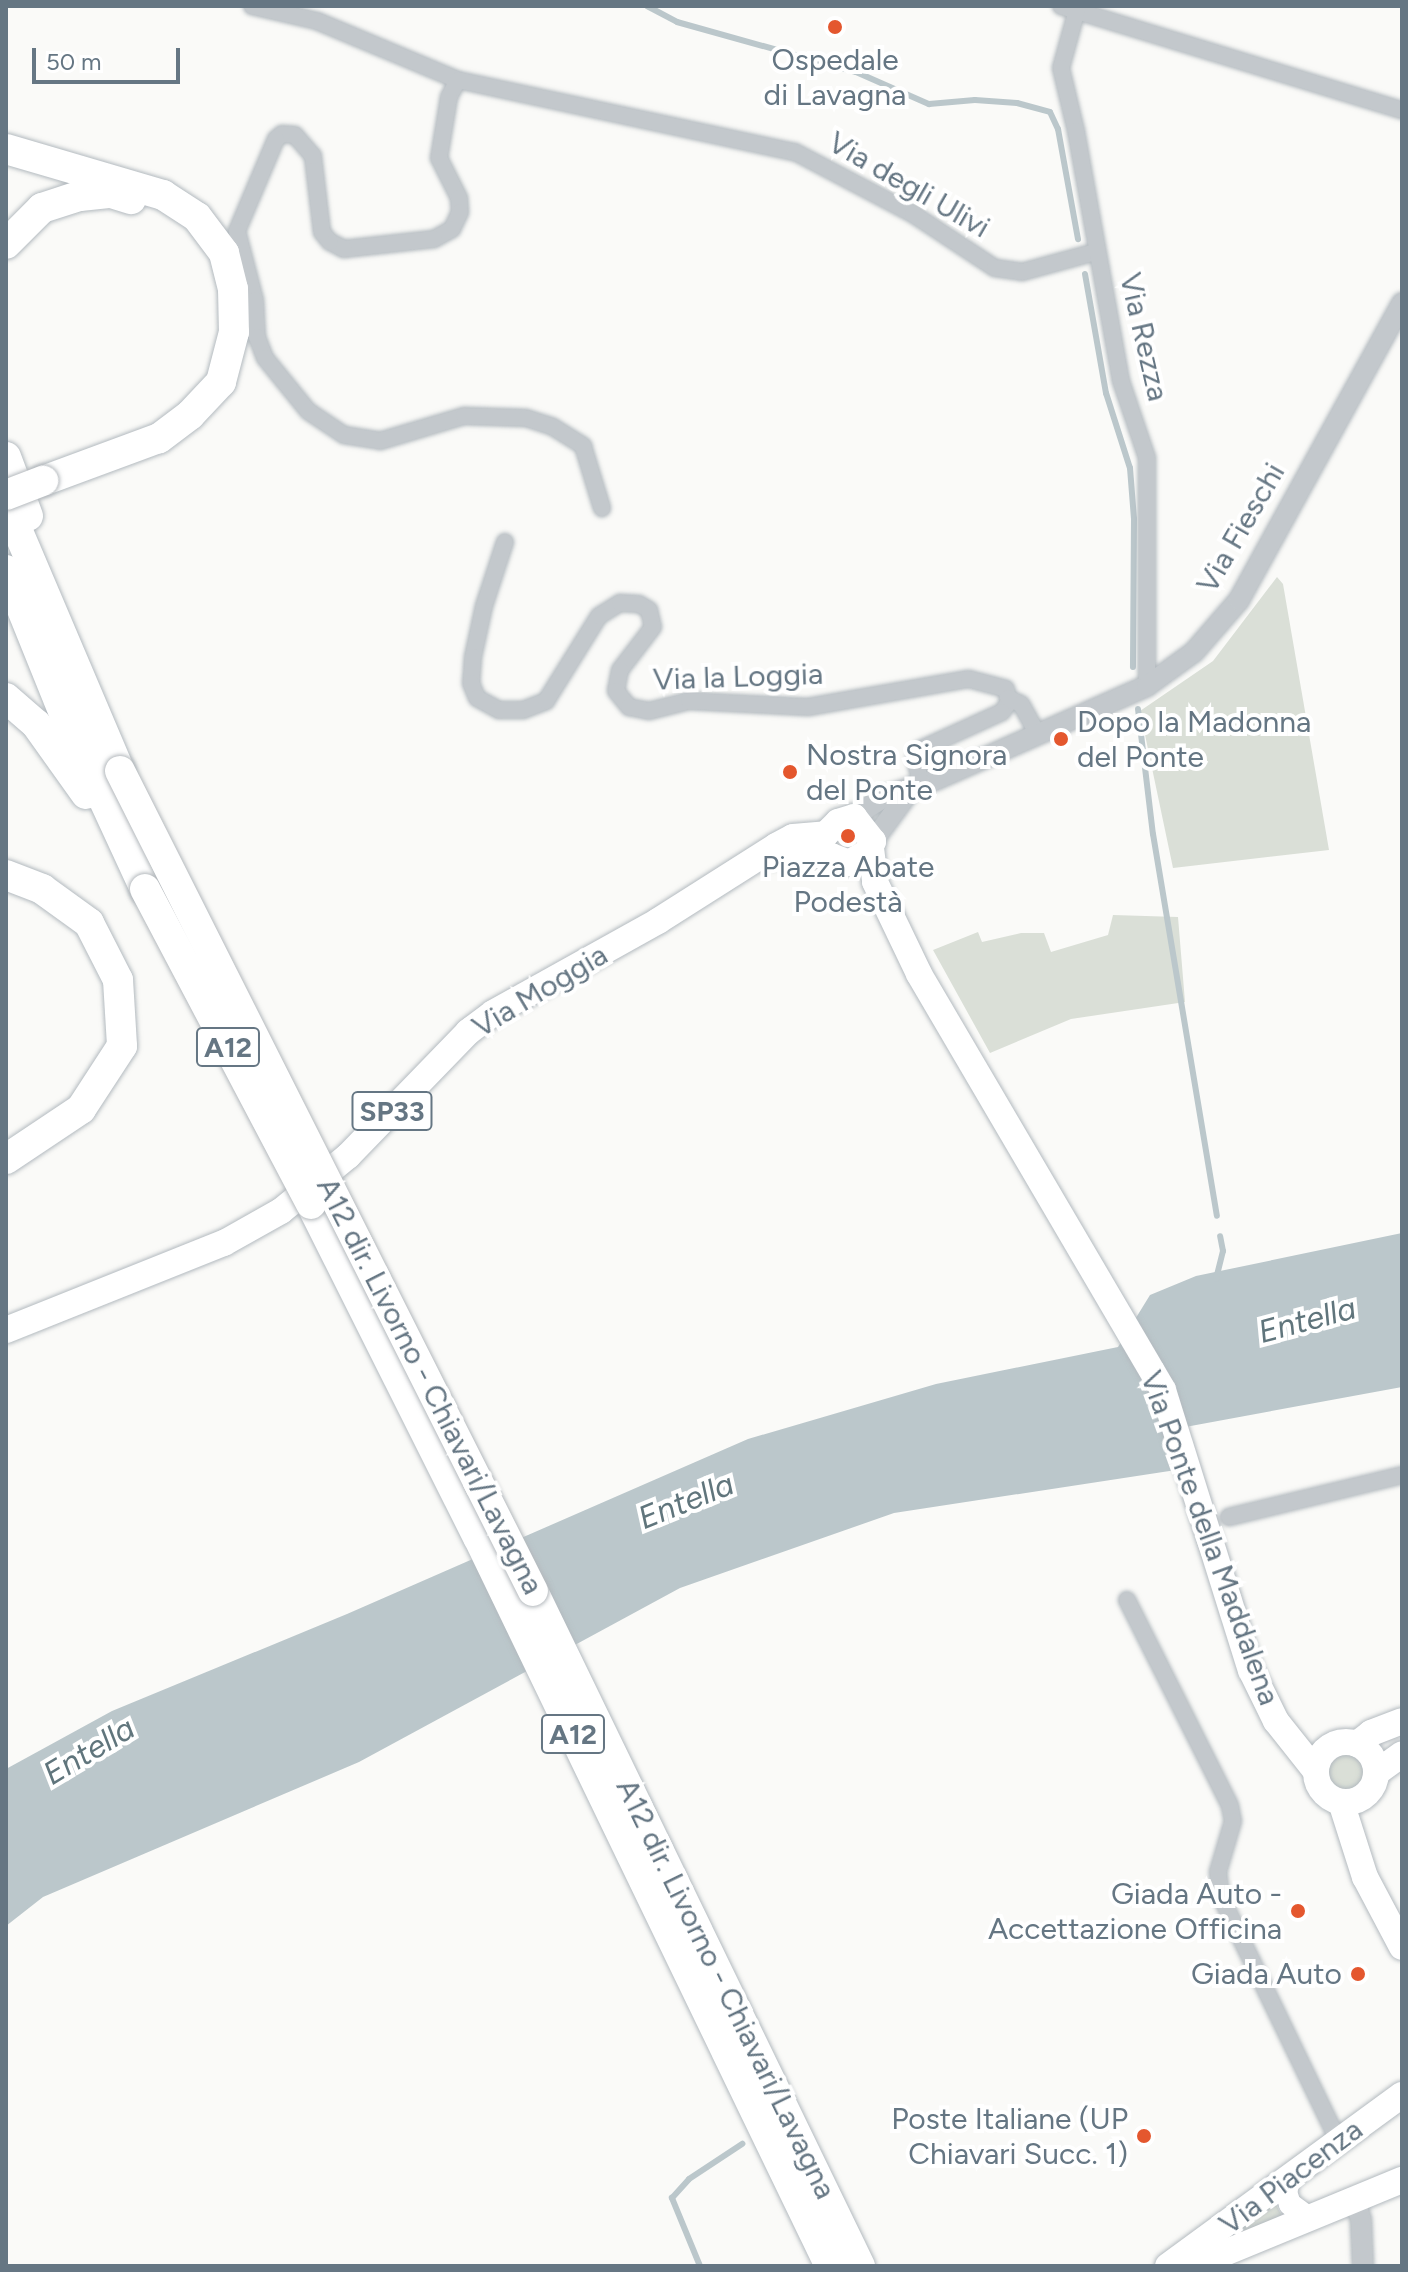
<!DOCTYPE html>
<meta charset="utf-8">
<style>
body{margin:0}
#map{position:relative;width:1408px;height:2272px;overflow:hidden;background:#fafaf8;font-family:Figtree,sans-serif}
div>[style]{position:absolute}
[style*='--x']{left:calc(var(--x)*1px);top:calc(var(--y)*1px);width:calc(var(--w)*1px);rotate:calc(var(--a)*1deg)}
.green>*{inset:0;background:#dadfd7}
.round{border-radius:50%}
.water>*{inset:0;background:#bbc7cb}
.stream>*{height:6px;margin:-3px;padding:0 3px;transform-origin:3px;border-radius:3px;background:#bbc7cb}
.roads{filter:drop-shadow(0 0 2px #b3babf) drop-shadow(0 0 2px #b3babf)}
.minor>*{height:16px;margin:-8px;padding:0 8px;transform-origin:8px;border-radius:8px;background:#c3c8cc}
.tertiary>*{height:20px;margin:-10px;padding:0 10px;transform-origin:10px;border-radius:10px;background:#c3c8cc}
.secondary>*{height:22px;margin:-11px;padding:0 11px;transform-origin:11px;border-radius:11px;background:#fff}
.primary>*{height:26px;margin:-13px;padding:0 13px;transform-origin:13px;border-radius:13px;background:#fff}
.primary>.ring{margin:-13px;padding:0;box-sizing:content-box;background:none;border:26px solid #fff;border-radius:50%}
.motorway>*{height:30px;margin:-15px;padding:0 15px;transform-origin:15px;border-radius:15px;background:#fff}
.bridges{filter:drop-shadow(0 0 2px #b4b9bd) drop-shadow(0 0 2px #b4b9bd)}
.motorway-bridge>*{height:30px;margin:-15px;padding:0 15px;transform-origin:15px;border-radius:15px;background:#fff}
.dots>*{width:22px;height:22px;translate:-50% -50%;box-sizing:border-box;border:4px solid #fff;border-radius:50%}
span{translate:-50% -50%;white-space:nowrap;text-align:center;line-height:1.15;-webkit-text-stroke:8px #fff;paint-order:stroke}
.shield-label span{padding:2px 6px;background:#fff;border:2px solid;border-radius:6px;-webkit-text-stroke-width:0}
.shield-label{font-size:28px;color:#657683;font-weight:700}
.poi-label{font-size:30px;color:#657683}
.left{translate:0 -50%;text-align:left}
.right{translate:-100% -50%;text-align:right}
.street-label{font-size:30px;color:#657683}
.water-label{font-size:32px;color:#60757c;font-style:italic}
.frame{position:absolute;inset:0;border:8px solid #657683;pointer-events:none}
.scale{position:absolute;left:32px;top:48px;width:148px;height:36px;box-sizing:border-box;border:4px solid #657683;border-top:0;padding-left:10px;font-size:24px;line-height:28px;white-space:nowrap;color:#657683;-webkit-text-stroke:6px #fff;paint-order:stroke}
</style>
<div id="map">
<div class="green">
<i style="clip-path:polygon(1277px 577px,1283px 584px,1329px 850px,1173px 868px,1140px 711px,1213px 661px)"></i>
<i style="clip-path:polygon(1113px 915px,1178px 917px,1185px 1002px,1071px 1019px,990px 1053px,933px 950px,978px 932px,982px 942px,1021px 933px,1044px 933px,1051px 952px,1108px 935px)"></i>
<i class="round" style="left:1325px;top:1752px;width:40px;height:40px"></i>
<i style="clip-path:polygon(1273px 2199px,1282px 2216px,1234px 2238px,1231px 2233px)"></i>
</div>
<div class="water">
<i style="clip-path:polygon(1402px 1233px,1402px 1387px,1169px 1430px,1176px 1470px,894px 1513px,680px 1588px,359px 1762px,43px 1897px,6px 1926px,6px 1769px,112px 1711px,347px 1614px,748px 1439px,936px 1384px,1118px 1347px,1150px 1295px,1196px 1276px)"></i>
</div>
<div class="stream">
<i style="--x:647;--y:6;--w:34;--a:28"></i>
<i style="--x:677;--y:22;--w:186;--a:15.6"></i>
<i style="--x:856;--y:72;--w:80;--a:23.7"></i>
<i style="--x:929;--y:104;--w:46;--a:-5"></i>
<i style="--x:975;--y:100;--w:42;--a:4.1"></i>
<i style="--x:1017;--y:103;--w:34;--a:15"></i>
<i style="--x:1050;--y:112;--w:19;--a:65"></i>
<i style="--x:1058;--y:129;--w:112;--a:79.7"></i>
<i style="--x:1085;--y:274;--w:121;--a:80"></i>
<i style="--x:1106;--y:393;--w:79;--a:72.3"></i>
<i style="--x:1130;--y:468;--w:51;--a:85.5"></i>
<i style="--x:1134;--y:519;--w:148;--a:90.4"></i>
<i style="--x:1138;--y:709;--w:126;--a:83.2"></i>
<i style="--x:1153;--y:834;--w:387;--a:80.5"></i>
<i style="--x:1216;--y:1279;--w:29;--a:-76"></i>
<i style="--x:1223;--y:1251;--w:15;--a:-101"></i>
<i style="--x:700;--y:2266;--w:74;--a:-112.4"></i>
<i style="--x:672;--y:2198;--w:25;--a:-48"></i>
<i style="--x:689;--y:2179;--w:64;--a:-33.4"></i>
</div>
<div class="roads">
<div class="minor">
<i style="--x:252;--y:6;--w:67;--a:13"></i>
<i style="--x:317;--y:21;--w:153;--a:22.7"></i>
<i style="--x:458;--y:80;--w:345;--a:12.1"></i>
<i style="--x:795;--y:152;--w:133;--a:27.7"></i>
<i style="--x:913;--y:214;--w:98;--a:33.4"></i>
<i style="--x:995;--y:268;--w:27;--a:8"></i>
<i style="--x:1022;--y:272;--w:76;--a:-15.3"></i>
<i style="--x:1061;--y:6;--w:357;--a:17"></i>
<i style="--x:1078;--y:6;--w:64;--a:105.3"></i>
<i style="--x:1061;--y:68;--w:65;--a:76.6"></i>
<i style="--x:1076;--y:131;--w:254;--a:79.8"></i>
<i style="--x:1121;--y:381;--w:81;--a:71.3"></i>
<i style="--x:1147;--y:458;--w:228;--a:90"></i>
<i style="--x:458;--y:80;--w:19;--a:118"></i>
<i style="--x:449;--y:97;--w:62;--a:99.3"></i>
<i style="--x:439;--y:158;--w:45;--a:63.4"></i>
<i style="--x:459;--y:198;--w:14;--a:86"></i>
<i style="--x:460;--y:212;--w:19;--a:115"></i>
<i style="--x:452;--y:229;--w:21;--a:151"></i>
<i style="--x:434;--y:239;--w:91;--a:173.7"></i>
<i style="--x:344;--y:249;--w:16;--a:-153"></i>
<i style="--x:330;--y:242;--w:13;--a:-129"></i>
<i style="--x:322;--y:232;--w:77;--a:-96.8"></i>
<i style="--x:313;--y:156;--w:28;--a:-131"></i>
<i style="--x:295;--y:135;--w:13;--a:-176"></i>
<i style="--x:282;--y:134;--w:8;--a:140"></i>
<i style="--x:276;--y:139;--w:100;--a:113"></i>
<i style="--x:237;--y:231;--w:71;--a:75.4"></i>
<i style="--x:255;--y:300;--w:37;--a:87"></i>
<i style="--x:257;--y:337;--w:22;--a:69"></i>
<i style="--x:265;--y:358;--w:68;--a:50.9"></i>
<i style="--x:308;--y:411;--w:43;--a:33.7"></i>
<i style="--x:344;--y:435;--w:36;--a:9"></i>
<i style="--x:380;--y:441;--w:88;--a:-16.6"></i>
<i style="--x:464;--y:416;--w:62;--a:1.8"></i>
<i style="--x:526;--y:418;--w:28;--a:18"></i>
<i style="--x:553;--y:427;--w:36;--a:32"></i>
<i style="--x:583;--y:446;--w:65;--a:73"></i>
<i style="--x:505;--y:542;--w:67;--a:108.2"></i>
<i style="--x:484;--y:606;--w:52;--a:102.2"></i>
<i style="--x:473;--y:657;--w:26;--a:94"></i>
<i style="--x:471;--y:683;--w:16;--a:68"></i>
<i style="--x:477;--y:698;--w:25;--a:29"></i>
<i style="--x:499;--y:710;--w:24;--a:0"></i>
<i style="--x:523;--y:710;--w:25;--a:-21"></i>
<i style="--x:546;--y:701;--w:100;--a:-58.1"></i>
<i style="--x:599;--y:616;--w:25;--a:-32"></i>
<i style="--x:620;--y:603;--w:19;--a:3"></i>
<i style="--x:639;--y:604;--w:12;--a:31"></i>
<i style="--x:649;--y:610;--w:17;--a:77"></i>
<i style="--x:653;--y:627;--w:54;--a:127.5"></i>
<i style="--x:620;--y:670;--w:21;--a:101"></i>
<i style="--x:616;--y:691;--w:21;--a:51"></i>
<i style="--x:629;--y:707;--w:20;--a:11"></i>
<i style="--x:649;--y:711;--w:41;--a:-14"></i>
<i style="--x:689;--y:701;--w:119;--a:2.9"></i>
<i style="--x:808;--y:707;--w:163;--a:-9.9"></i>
<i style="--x:969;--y:679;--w:38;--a:15"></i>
<i style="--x:1006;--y:689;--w:13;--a:77"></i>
<i style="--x:1009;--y:702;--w:12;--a:125"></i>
<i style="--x:1002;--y:712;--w:89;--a:155.4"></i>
<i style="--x:921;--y:749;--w:11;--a:124"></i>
<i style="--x:915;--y:758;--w:28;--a:77"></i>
<i style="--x:1008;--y:698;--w:14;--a:25"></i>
<i style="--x:1021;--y:704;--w:35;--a:61"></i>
<i style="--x:1229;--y:1517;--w:178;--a:-13.6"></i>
<i style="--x:1127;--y:1600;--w:230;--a:63.4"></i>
<i style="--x:1230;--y:1806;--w:15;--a:79"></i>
<i style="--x:1233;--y:1821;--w:53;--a:106.4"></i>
<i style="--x:1218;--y:1872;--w:25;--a:83"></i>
<i style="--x:1221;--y:1897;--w:270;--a:64.3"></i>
</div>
<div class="tertiary">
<i style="--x:854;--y:817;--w:36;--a:-34"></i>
<i style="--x:884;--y:797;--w:56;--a:-18.8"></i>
<i style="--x:937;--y:779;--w:230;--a:-23.9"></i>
<i style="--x:1147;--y:686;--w:58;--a:-35.9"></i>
<i style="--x:1194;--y:652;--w:69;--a:-49.1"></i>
<i style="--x:1239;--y:600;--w:339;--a:-61.2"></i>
<i style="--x:873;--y:841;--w:64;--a:-53.8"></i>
<i style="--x:1355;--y:2200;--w:21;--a:73"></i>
<i style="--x:1361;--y:2220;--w:46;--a:87.5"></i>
</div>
<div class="secondary">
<i style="--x:1290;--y:2178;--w:15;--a:106"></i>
<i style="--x:1286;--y:2192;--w:13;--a:72"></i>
<i style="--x:1290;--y:2204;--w:24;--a:36"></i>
</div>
<div class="primary">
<i style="--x:871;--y:848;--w:34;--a:83"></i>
<i style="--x:875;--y:882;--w:102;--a:64.4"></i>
<i style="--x:919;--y:974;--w:482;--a:59.6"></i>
<i style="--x:1163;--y:1390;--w:294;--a:72.6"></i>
<i style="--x:1251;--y:1670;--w:57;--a:63.9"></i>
<i style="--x:1276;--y:1721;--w:63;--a:51.5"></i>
<i style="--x:6;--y:1330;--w:235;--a:-21.8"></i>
<i style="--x:224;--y:1243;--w:65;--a:-29.3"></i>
<i style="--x:281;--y:1211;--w:87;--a:-39.4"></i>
<i style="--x:348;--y:1156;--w:173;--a:-45.9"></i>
<i style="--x:468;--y:1032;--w:31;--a:-37"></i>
<i style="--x:493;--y:1013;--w:189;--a:-29.1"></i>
<i style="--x:658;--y:921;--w:140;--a:-32.4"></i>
<i style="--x:776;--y:846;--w:19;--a:-28"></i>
<i style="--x:793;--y:837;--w:33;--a:-5"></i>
<i style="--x:826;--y:834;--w:17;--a:-45"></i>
<i style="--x:838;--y:822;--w:17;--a:-17"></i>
<i style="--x:854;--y:817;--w:31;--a:52"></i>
<i style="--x:873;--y:841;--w:14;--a:120"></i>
<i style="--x:866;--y:853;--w:20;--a:150"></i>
<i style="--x:849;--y:863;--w:19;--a:-159"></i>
<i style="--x:831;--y:856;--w:33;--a:-173"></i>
<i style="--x:798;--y:852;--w:37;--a:171"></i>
<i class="ring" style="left:1316px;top:1742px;width:34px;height:34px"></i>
<i style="--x:1357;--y:1744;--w:18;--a:-38"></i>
<i style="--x:1371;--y:1733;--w:33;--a:-21"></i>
<i style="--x:1376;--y:1773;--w:32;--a:-36"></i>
<i style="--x:1341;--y:1802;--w:79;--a:72.3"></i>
<i style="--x:1365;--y:1877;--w:79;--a:62.1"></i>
<i style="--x:1168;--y:2266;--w:290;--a:-36.2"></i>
<i style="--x:1193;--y:2266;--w:226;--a:-22.4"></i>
</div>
<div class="motorway">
<i style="--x:6;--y:149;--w:164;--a:16.3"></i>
<i style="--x:163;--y:195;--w:40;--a:32.9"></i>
<i style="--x:197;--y:217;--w:45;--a:53.1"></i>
<i style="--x:224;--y:253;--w:37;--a:76"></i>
<i style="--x:233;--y:289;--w:43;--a:88.7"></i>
<i style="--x:234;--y:332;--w:52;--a:104.6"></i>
<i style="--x:221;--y:382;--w:45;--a:133.2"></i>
<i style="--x:190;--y:415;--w:39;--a:143"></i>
<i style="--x:159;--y:438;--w:124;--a:159.7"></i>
<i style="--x:6;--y:244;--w:51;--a:-45"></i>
<i style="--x:42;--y:208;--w:40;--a:-18"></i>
<i style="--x:80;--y:196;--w:31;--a:-6"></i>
<i style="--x:111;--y:193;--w:21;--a:17"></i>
<i style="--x:6;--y:457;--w:63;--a:69.6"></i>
<i style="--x:6;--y:503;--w:291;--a:67"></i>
<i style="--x:6;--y:570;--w:157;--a:68"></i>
<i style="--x:65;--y:716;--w:191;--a:65.2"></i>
<i style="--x:6;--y:698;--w:40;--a:41"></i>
<i style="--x:36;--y:724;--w:86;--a:54.5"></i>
<i style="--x:6;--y:875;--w:39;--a:21"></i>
<i style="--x:42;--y:889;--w:58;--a:35.9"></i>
<i style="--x:89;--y:923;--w:64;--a:63"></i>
<i style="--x:118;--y:980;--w:66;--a:86.5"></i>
<i style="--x:122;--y:1046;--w:75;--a:123.1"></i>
<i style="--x:81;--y:1109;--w:90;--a:146.3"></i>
<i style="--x:311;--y:1204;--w:373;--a:63.4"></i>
<i style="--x:478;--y:1537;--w:810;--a:64.23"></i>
<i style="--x:533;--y:1591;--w:750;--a:64.15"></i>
</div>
</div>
<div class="bridges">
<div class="motorway-bridge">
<i style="--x:6;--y:495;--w:40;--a:-21"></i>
<i style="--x:120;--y:771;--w:918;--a:63.27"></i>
<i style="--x:145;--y:889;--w:356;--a:62.2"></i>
</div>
</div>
<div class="dots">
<i style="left:835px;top:27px;background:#e4572e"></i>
<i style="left:1061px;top:739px;background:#e4572e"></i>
<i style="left:790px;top:772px;background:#e4572e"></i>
<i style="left:848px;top:836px;background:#e4572e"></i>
<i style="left:1298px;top:1911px;background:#e4572e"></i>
<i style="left:1358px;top:1974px;background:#e4572e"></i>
<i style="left:1144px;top:2136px;background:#e4572e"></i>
</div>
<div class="shield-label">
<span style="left:228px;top:1047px">A12</span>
<span style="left:392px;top:1111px">SP33</span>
<span style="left:573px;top:1734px">A12</span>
</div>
<div class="poi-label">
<span style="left:835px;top:77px">Ospedale<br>di Lavagna</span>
<span class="left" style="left:1077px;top:739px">Dopo la Madonna<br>del Ponte</span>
<span class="left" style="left:806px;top:772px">Nostra Signora<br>del Ponte</span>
<span style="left:848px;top:884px">Piazza Abate<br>Podestà</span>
<span class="right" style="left:1282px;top:1911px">Giada Auto -<br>Accettazione Officina</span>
<span class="right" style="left:1342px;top:1974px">Giada Auto</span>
<span class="right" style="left:1128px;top:2136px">Poste Italiane (UP<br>Chiavari Succ. 1)</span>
</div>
<div class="street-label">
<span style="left:909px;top:185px;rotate:30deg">Via degli Ulivi</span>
<span style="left:1144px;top:337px;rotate:77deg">Via Rezza</span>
<span style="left:1241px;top:528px;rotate:-60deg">Via Fieschi</span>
<span style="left:738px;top:677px;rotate:-2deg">Via la Loggia</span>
<span style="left:540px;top:991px;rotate:-31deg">Via Moggia</span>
<span style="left:430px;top:1386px;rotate:63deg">A12 dir. Livorno - Chiavari/Lavagna</span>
<span style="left:1210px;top:1538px;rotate:70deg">Via Ponte della Maddalena</span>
<span style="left:726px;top:1989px;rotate:64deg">A12 dir. Livorno - Chiavari/Lavagna</span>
<span style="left:1291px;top:2177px;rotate:-37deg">Via Piacenza</span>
</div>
<div class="water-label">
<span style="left:1307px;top:1320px;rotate:-15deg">Entella</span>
<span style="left:686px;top:1501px;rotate:-22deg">Entella</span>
<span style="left:89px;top:1751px;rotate:-31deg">Entella</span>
</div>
<div class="frame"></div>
<div class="scale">50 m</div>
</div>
